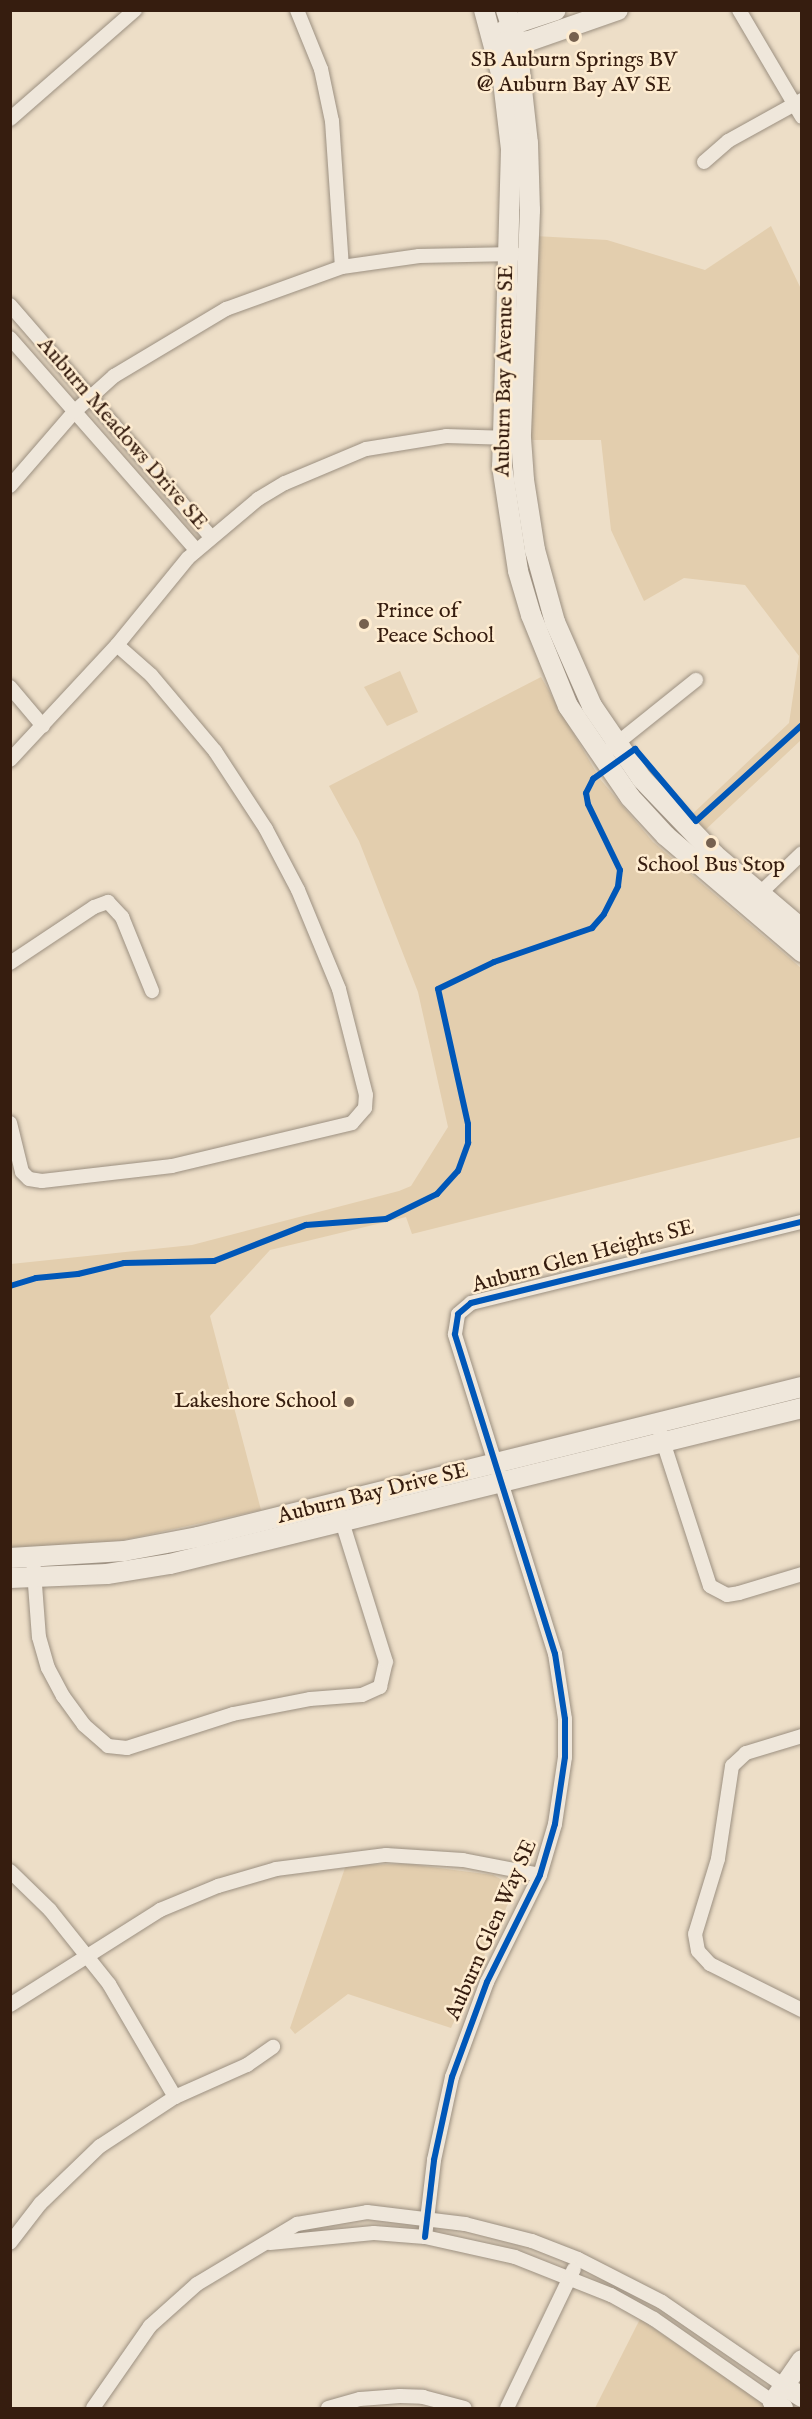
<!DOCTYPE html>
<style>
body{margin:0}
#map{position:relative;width:812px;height:2419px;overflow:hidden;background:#eddec7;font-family:"IM FELL English",serif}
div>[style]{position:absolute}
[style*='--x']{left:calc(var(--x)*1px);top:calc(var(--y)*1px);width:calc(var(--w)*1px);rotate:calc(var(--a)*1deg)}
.green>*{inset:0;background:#e3ceae}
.roads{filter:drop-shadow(0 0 2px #9c9081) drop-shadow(0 0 2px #9c9081)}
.street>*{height:14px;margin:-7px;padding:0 7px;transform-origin:7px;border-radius:7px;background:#efe7db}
.secondary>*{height:20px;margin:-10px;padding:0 10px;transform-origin:10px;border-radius:10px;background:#efe7db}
.cycleway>*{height:6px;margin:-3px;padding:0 3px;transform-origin:3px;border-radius:3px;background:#0057b8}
.dots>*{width:16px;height:16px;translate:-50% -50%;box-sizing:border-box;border:3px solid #feecd0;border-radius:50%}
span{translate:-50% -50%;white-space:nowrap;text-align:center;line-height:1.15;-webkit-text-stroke:5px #feecd0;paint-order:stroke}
.poi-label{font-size:22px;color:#361d0f}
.left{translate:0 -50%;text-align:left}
.right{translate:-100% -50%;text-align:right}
.street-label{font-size:22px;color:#361d0f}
.frame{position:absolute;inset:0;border:12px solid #361d0f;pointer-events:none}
</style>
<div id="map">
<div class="green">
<i style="clip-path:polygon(771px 226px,801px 289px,801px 740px,702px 833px,687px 819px,789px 723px,799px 656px,745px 585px,684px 578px,644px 601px,611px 530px,601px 440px,529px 440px,535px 236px,607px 240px,705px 270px)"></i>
<i style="clip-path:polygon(400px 671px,418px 712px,387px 726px,364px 687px)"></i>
<i style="clip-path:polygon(541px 677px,600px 779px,653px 842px,801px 968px,801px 1137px,412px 1234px,406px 1217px,270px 1250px,210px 1316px,261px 1510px,105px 1544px,11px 1547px,11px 1264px,192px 1245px,399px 1191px,411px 1186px,448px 1127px,418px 992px,359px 841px,329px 786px)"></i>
<i style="clip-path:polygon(408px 1864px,493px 1875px,508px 1883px,513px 1893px,451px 2028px,348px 1994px,295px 2034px,290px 2028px,346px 1865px)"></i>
<i style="clip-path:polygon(640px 2319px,771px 2408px,595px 2408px)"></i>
</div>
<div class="roads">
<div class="street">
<i style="--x:297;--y:10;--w:64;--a:67.9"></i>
<i style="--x:321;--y:69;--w:53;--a:78.1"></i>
<i style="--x:332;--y:121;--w:146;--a:86.1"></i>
<i style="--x:739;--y:10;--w:124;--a:59.5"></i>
<i style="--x:10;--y:119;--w:166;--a:-41.1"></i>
<i style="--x:704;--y:162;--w:32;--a:-41"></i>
<i style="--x:728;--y:141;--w:85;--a:-29"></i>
<i style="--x:10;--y:305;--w:306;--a:49.1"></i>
<i style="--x:10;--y:338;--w:282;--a:48.7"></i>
<i style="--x:10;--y:486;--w:98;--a:-49.1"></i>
<i style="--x:74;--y:412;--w:54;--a:-42"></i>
<i style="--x:114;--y:376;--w:131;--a:-30.9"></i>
<i style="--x:226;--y:309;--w:123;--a:-19.9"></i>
<i style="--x:342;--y:267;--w:78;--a:-8.1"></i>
<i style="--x:419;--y:256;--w:96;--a:-1.2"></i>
<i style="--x:10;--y:687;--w:51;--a:49.8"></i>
<i style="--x:611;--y:748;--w:109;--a:-38.7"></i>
<i style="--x:10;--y:760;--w:157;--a:-47.1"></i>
<i style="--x:117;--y:645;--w:112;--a:-50.8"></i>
<i style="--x:188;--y:558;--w:92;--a:-40.1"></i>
<i style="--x:258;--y:499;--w:31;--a:-31"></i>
<i style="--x:285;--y:483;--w:88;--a:-22.8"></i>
<i style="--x:366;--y:449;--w:81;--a:-9.2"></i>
<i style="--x:446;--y:436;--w:64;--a:1.8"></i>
<i style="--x:754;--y:899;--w:66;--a:-43.8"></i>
<i style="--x:10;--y:963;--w:101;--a:-33.7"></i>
<i style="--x:94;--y:907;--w:15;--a:-20"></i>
<i style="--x:108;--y:902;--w:21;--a:47"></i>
<i style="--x:122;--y:917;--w:80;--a:67.9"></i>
<i style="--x:10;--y:1123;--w:50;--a:76.2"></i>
<i style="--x:22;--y:1172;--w:10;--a:45"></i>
<i style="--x:29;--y:1179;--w:13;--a:9"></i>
<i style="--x:42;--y:1181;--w:131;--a:-6.6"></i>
<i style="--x:172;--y:1166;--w:185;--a:-13.4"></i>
<i style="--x:352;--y:1123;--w:20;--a:-49"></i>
<i style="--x:365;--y:1108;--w:13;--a:-86"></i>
<i style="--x:366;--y:1095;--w:109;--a:-104.3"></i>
<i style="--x:339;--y:989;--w:107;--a:-112.5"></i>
<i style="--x:298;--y:890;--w:69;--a:-117.7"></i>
<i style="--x:266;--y:829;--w:93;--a:-123.2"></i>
<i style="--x:215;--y:751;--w:99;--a:-130.1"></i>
<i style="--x:151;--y:675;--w:45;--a:-138.6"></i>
<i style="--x:657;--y:1423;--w:171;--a:72"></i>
<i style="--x:710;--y:1586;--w:19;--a:28"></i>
<i style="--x:727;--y:1595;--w:12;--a:-9"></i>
<i style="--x:739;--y:1593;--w:66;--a:-16.8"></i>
<i style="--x:33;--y:1558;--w:79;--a:85.7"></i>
<i style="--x:39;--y:1637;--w:32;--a:74"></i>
<i style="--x:48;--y:1668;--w:32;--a:62"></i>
<i style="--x:63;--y:1696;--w:36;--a:54"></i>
<i style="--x:84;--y:1725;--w:32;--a:41"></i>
<i style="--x:108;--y:1746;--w:19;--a:6"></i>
<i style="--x:127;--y:1748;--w:111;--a:-17.8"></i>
<i style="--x:233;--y:1714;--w:78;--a:-11"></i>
<i style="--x:310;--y:1699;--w:52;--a:-4.4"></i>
<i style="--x:362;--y:1695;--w:20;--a:-24"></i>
<i style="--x:380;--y:1687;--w:26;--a:-77"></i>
<i style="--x:386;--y:1662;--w:154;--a:-107.4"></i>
<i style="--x:802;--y:1736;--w:59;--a:163.1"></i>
<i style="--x:746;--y:1753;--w:19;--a:137"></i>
<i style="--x:732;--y:1766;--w:94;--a:98.6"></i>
<i style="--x:718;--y:1859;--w:78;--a:107"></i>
<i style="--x:695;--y:1934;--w:17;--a:80"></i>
<i style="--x:698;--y:1951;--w:18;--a:47"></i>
<i style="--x:710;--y:1964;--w:103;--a:26.6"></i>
<i style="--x:10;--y:1871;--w:56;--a:44.3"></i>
<i style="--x:50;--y:1910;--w:95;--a:51.4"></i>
<i style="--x:109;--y:1984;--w:131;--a:59.7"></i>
<i style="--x:175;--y:2097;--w:90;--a:146.8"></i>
<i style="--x:100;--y:2146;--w:83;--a:136"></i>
<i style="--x:40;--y:2204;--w:49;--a:127.6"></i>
<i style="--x:10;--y:2005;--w:178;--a:-32.3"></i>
<i style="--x:160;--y:1910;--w:63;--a:-22.5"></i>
<i style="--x:218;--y:1886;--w:60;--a:-16.3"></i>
<i style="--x:276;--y:1869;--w:111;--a:-7.3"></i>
<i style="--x:386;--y:1855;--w:77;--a:3.7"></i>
<i style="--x:463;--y:1860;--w:78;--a:11"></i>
<i style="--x:175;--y:2097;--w:79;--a:-24"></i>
<i style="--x:247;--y:2065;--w:32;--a:-35"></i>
<i style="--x:425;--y:2237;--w:78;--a:-83.3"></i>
<i style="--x:434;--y:2160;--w:85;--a:-77.8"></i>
<i style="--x:452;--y:2077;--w:101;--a:-69.8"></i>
<i style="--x:487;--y:1982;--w:119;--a:-63.6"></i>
<i style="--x:540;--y:1875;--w:53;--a:-73.6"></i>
<i style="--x:555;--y:1824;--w:68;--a:-81.5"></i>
<i style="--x:565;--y:1757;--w:38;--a:-90"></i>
<i style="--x:565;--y:1719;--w:66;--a:-98.7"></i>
<i style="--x:555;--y:1654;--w:335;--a:-107.4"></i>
<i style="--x:455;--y:1334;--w:20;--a:-81"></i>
<i style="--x:458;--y:1314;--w:17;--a:-40"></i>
<i style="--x:471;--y:1303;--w:341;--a:-13.8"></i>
<i style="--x:270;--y:2243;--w:104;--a:-5.5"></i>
<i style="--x:374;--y:2233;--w:51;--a:4.5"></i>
<i style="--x:425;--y:2237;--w:92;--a:12.5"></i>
<i style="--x:515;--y:2257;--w:103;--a:21.6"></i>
<i style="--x:611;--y:2295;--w:49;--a:29.2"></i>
<i style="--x:654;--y:2319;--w:145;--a:34.9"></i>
<i style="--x:93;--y:2408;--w:100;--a:-55.2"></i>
<i style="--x:150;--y:2326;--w:63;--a:-41.8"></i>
<i style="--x:197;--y:2284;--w:117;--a:-31"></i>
<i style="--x:297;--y:2224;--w:71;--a:-9.7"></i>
<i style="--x:367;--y:2212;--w:99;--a:7"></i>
<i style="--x:465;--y:2224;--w:69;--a:14.2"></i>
<i style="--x:532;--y:2241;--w:49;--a:21.4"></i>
<i style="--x:578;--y:2259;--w:94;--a:27.1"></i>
<i style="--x:662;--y:2302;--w:148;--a:34.5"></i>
<i style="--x:328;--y:2408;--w:33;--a:-16"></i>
<i style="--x:360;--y:2399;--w:40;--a:-4.3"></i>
<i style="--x:400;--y:2396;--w:23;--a:2"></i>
<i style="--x:423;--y:2397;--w:43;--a:14.7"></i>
<i style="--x:507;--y:2408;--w:154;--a:-64.3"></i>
</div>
<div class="secondary">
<i style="--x:484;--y:10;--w:73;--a:75"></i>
<i style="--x:503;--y:81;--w:68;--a:83.3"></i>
<i style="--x:511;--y:149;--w:317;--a:91.6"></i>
<i style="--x:502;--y:466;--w:106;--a:81.3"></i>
<i style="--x:518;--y:571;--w:46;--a:73.5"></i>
<i style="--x:531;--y:615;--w:98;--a:67.9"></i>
<i style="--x:568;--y:706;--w:110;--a:55.7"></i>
<i style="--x:630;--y:797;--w:53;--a:47.3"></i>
<i style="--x:666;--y:836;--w:179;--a:40.5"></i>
<i style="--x:506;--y:10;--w:36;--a:72"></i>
<i style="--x:517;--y:44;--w:100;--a:83.7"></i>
<i style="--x:528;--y:143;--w:67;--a:88.3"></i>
<i style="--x:530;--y:210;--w:228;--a:92.3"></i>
<i style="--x:521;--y:438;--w:42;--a:85.9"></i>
<i style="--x:524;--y:480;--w:71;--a:81.1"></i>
<i style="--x:535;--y:550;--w:75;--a:74.5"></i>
<i style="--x:555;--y:622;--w:92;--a:66.2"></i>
<i style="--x:592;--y:706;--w:88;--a:55.6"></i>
<i style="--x:642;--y:779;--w:105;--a:46.2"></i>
<i style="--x:715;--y:855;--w:114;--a:40.4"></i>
<i style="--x:500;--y:34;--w:14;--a:-39"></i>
<i style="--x:511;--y:25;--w:47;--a:-18.4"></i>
<i style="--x:505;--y:42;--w:24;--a:-2"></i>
<i style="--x:529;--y:41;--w:94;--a:-19.2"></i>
<i style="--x:10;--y:1558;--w:114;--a:-3.5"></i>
<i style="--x:124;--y:1551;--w:75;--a:-10.7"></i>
<i style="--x:198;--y:1537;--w:622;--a:-13.95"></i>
<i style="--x:10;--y:1578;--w:97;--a:-2.4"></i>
<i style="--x:107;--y:1574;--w:64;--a:-9"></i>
<i style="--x:170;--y:1564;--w:651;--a:-13.87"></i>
<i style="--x:784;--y:2386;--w:21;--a:31"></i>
<i style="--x:783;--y:2408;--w:12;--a:-149"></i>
<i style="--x:773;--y:2402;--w:51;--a:-55.4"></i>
</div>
</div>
<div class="cycleway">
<i style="--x:10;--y:1286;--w:27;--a:-17"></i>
<i style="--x:36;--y:1278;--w:42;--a:-5.4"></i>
<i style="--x:78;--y:1274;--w:47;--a:-13.4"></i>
<i style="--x:124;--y:1263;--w:90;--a:-1.3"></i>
<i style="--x:214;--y:1261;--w:99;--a:-21.4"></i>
<i style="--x:306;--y:1225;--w:80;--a:-4.3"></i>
<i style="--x:386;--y:1219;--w:57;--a:-26.1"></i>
<i style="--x:437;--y:1194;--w:31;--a:-48"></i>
<i style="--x:458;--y:1171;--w:30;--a:-70"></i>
<i style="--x:468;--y:1143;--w:19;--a:-90"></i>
<i style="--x:468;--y:1124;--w:138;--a:-102.5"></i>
<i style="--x:438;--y:989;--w:62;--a:-25.7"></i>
<i style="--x:494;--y:962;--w:104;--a:-19.1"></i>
<i style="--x:592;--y:928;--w:18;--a:-49"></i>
<i style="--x:604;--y:914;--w:31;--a:-63"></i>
<i style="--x:618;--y:886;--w:16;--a:-83"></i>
<i style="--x:620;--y:870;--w:73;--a:-115.9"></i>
<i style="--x:588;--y:804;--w:11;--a:-100"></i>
<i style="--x:586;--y:793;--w:16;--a:-63"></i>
<i style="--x:593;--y:779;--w:52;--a:-35.5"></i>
<i style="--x:635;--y:749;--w:94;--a:49.7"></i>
<i style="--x:696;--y:821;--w:143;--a:-42.2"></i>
<i style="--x:425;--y:2237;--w:78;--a:-83.3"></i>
<i style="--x:434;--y:2160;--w:85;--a:-77.8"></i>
<i style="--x:452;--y:2077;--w:101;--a:-69.8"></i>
<i style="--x:487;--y:1982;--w:119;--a:-63.6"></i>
<i style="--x:540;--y:1875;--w:53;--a:-73.6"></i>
<i style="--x:555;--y:1824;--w:68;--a:-81.5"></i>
<i style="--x:565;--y:1757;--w:38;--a:-90"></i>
<i style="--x:565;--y:1719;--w:66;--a:-98.7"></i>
<i style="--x:555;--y:1654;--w:335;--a:-107.4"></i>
<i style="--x:455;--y:1334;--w:20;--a:-81"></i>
<i style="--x:458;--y:1314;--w:17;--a:-40"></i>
<i style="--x:471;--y:1303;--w:341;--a:-13.8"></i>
</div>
<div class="dots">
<i style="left:574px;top:37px;background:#76614f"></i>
<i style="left:364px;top:624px;background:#76614f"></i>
<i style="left:711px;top:843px;background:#76614f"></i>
<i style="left:349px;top:1402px;background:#76614f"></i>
</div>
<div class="poi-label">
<span style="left:574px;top:73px">SB Auburn Springs BV<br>@ Auburn Bay AV SE</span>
<span class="left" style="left:376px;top:624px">Prince of<br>Peace School</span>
<span style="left:711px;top:866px">School Bus Stop</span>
<span class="right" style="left:337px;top:1402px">Lakeshore School</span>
</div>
<div class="street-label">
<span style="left:505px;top:371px;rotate:-89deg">Auburn Bay Avenue SE</span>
<span style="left:122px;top:434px;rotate:49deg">Auburn Meadows Drive SE</span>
<span style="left:583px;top:1257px;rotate:-15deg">Auburn Glen Heights SE</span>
<span style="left:373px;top:1494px;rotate:-14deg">Auburn Bay Drive SE</span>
<span style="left:492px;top:1930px;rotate:-66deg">Auburn Glen Way SE</span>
</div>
<div class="frame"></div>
</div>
